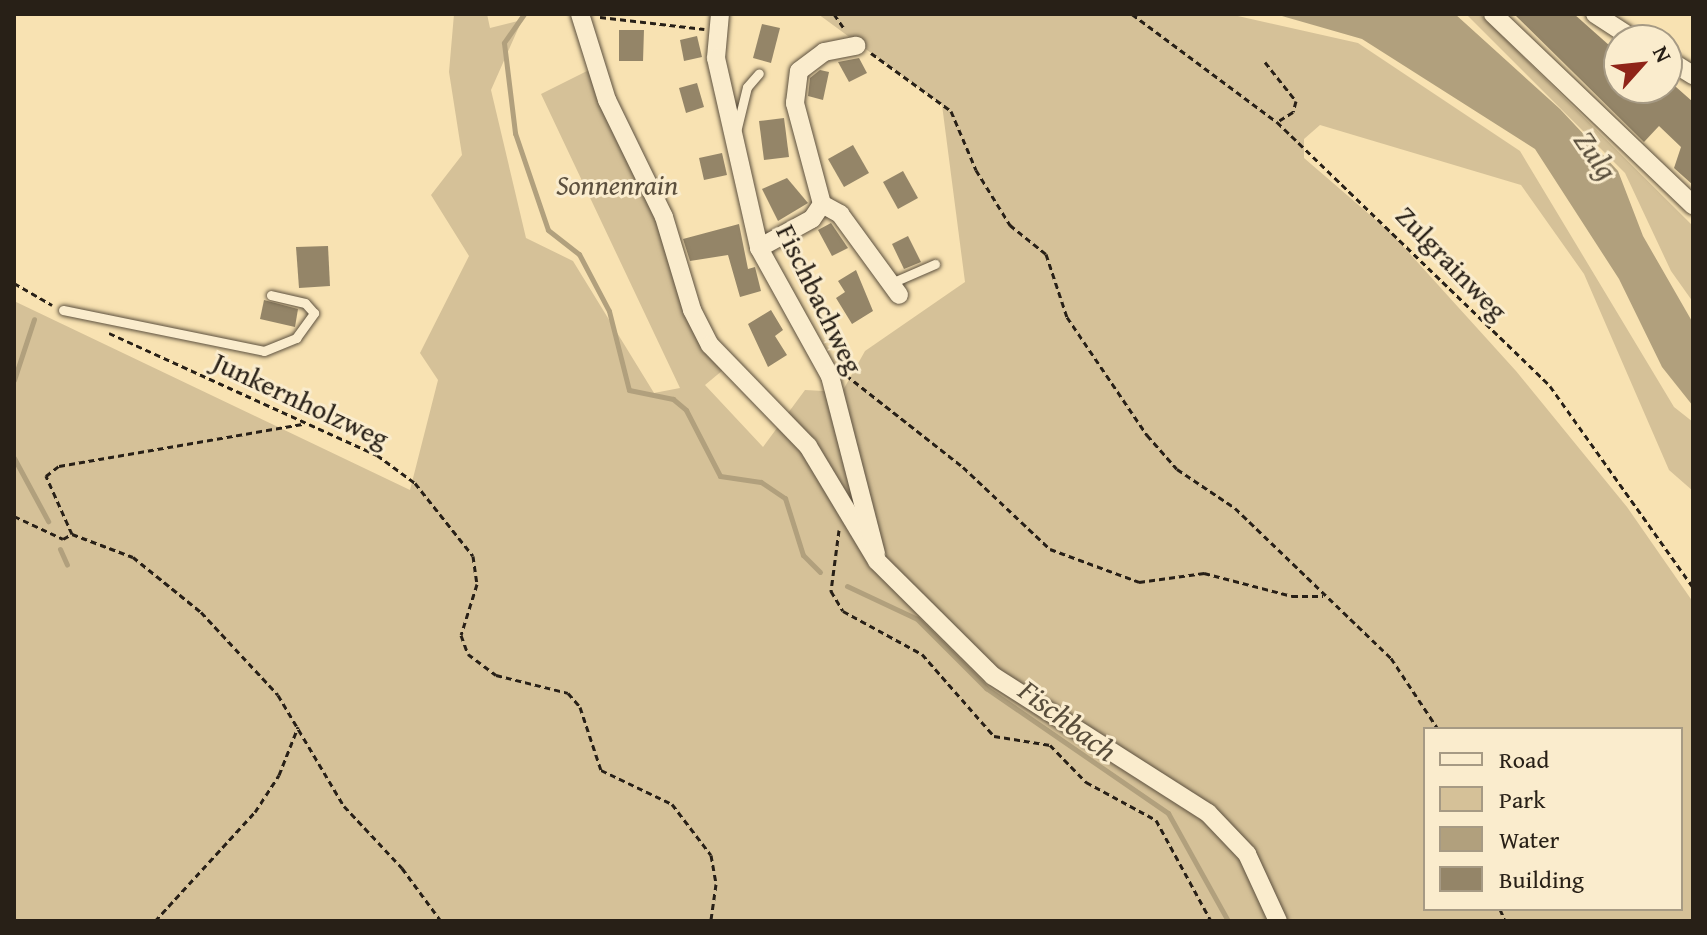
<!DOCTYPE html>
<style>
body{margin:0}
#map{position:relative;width:1707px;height:935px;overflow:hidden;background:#f8e2b2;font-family:"Gentium Book Plus",serif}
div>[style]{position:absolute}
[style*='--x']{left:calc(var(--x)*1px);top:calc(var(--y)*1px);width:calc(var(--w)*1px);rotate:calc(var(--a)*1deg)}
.green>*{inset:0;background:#d5c198}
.water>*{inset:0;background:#b1a07d}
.stream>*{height:5px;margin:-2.5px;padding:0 2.5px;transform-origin:2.5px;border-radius:2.5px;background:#b1a07d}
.building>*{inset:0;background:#948568}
.path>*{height:3px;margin-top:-1.5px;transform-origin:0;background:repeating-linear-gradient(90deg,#282017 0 6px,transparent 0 10px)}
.roads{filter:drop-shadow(0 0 2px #5c503e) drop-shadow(0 0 2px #5c503e)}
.service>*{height:9px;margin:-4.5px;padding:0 4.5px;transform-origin:4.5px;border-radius:4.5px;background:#faeccd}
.minor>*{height:18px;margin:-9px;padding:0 9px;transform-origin:9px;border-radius:9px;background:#faeccd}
span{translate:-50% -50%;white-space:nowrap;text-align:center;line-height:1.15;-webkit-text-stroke:6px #faeccd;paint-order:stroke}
.park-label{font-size:28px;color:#5c503e;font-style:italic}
.street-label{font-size:28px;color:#282017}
.water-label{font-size:30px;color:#584d3b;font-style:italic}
.frame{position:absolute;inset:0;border:16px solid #282017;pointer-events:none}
.legend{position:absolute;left:1423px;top:727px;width:260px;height:184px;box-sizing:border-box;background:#faeccd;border:2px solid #a69a84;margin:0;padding:10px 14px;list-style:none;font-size:24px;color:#282017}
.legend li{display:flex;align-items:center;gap:16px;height:40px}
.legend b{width:40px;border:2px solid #a69a84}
.north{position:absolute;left:1603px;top:24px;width:80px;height:80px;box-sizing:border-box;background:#faeccd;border:2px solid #a69a84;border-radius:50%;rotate:63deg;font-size:22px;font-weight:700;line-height:32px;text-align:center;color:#282017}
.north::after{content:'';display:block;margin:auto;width:28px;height:36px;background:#8f2418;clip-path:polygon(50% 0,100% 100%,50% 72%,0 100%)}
</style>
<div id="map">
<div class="green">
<i style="clip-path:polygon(evenodd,454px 14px,487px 14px,490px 28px,522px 20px,491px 90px,526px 238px,573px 261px,654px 393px,680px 388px,541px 94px,595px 67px,692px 309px,729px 365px,705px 385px,763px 447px,805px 390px,842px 392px,865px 351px,965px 282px,942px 105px,818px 14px,1229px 14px,1358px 43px,1520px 151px,1674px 407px,1693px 422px,1693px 491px,1669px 470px,1584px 274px,1521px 185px,1320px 125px,1304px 139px,1304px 158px,1391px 233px,1516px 371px,1627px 507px,1693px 602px,1693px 921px,14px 921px,14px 301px,410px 490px,438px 380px,420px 353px,469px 256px,431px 195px,462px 155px,449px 72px,454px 14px,1425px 729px,1681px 729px,1681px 909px,1425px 909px,1425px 729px)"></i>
<i style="clip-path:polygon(1466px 14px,1480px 14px,1693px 226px,1693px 302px,1671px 271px,1625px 173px)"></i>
</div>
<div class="water">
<i style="clip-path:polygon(1275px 14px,1455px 14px,1560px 109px,1618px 171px,1643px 236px,1693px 323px,1693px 406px,1662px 367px,1619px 279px,1535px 149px,1362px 39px)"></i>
</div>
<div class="stream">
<i style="--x:524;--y:14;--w:35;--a:125"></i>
<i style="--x:504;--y:43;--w:91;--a:83"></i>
<i style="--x:515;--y:133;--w:102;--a:71.2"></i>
<i style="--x:548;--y:230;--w:39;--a:38"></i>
<i style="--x:579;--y:254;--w:64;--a:62.2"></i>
<i style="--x:609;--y:311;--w:81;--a:75.8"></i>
<i style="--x:629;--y:390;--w:45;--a:11.6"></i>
<i style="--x:673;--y:399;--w:17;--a:40"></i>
<i style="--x:686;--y:410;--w:74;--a:62.7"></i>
<i style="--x:720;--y:476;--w:41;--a:8.3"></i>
<i style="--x:761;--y:482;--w:29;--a:34"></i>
<i style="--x:785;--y:498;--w:60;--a:72.5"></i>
<i style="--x:803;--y:555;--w:24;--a:45"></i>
<i style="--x:14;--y:380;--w:64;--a:-71.8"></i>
<i style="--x:14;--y:458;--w:72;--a:61.6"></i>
<i style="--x:60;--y:549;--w:17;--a:66"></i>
<i style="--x:847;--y:586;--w:77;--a:25.2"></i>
<i style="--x:917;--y:619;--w:98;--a:45"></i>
<i style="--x:986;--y:688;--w:221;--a:34.5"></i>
<i style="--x:1168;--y:813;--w:124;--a:60.9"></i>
</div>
<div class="building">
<i style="clip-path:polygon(1514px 14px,1574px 14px,1619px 54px,1619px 88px,1667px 88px,1667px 79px,1693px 102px,1693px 185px,1674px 168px,1681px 147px,1659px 126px,1644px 142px)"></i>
<i style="clip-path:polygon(762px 24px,780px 28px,771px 63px,753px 58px)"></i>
<i style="clip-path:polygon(619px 30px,644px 30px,643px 61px,619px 61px)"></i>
<i style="clip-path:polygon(697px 36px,702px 57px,684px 61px,680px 40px)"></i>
<i style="clip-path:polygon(859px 58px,867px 73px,849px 82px,838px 62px)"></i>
<i style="clip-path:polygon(820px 70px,829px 72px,823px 100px,808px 96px,810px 78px)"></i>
<i style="clip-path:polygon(697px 83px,704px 107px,686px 113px,679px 88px)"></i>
<i style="clip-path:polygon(784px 118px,789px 157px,764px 160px,759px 121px)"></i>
<i style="clip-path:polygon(853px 145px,869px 173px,844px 187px,828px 159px)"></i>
<i style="clip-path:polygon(722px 153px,727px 175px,704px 180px,699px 158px)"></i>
<i style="clip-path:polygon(903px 171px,918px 198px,898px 209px,883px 182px)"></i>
<i style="clip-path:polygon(787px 178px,808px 203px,778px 221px,762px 189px)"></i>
<i style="clip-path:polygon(831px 223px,848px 248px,832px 256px,818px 230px)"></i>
<i style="clip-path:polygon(739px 224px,748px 269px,755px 267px,761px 291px,740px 297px,728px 255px,690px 261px,683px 239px)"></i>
<i style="clip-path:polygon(908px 236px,921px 262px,904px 269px,892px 244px)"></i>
<i style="clip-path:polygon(328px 246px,330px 286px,299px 288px,296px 247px)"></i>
<i style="clip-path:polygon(856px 270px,873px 311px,852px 324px,836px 298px,845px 292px,838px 281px)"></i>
<i style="clip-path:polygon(264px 300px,298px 309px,295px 327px,260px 319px)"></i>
<i style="clip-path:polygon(771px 310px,783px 330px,775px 336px,787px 355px,768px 367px,748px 324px)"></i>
</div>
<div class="path">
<i style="--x:834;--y:14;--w:19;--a:55"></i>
<i style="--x:1132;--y:14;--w:181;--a:36.7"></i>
<i style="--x:1277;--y:122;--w:380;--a:44"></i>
<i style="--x:1550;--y:386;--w:247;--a:54.6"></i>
<i style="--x:600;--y:17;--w:105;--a:6.6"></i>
<i style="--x:871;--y:53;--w:99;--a:35.9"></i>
<i style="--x:951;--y:111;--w:64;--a:67"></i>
<i style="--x:976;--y:170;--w:65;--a:58.3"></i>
<i style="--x:1010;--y:225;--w:46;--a:38.9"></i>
<i style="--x:1046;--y:254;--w:66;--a:71.6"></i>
<i style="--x:1067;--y:317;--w:143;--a:55.9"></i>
<i style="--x:1147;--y:435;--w:45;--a:48.6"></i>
<i style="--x:1177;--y:469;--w:70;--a:33.9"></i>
<i style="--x:1235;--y:508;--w:216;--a:43.9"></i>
<i style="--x:1391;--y:658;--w:85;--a:56.5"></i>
<i style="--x:1265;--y:62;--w:50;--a:51.5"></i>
<i style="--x:1296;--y:101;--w:11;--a:105"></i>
<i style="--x:1293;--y:112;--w:19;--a:148"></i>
<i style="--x:14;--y:283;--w:44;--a:30.1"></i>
<i style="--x:109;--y:333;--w:294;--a:24.5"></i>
<i style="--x:377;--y:455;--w:47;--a:36.4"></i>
<i style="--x:415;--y:483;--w:93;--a:51.5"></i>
<i style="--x:473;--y:556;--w:28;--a:82"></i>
<i style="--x:477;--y:584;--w:53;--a:107.4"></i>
<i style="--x:461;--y:635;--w:20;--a:70"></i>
<i style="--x:468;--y:654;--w:35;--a:37"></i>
<i style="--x:496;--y:675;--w:74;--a:14"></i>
<i style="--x:568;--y:693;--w:18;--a:49"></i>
<i style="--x:580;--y:707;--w:66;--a:71.6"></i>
<i style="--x:601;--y:770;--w:79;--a:25.6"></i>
<i style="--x:672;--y:804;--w:64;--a:52.6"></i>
<i style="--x:711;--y:855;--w:29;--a:80"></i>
<i style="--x:716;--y:884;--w:37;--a:98"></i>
<i style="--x:846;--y:375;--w:149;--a:38.2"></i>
<i style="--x:963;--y:467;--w:120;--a:43.3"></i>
<i style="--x:1050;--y:549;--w:95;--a:20.3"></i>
<i style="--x:1139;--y:582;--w:66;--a:-7.9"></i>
<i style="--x:1204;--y:573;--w:91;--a:14.6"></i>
<i style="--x:1292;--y:596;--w:31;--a:0"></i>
<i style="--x:14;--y:516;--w:54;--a:25.1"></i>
<i style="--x:63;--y:539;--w:10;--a:-29"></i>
<i style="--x:72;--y:534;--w:64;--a:-114.1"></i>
<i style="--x:46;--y:476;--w:16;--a:-38"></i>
<i style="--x:59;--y:466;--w:247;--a:-9.8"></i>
<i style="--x:839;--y:530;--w:62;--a:97.5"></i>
<i style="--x:831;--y:591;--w:23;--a:59"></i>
<i style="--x:843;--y:611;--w:90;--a:28.6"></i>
<i style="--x:922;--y:654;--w:109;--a:48.7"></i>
<i style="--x:994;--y:736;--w:57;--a:9.1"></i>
<i style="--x:1050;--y:745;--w:52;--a:45.8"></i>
<i style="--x:1086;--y:782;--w:80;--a:28.5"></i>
<i style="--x:1156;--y:820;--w:115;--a:61.4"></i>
<i style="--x:72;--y:534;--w:65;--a:20.7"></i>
<i style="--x:133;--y:557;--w:87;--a:39"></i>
<i style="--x:201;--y:612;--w:113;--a:47.1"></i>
<i style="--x:278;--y:695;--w:129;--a:59.3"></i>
<i style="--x:344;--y:806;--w:85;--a:46.9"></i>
<i style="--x:402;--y:868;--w:66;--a:53.7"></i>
<i style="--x:1500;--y:909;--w:13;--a:67"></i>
<i style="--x:155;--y:921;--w:148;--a:-47.5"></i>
<i style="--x:255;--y:812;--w:44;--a:-57"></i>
<i style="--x:279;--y:775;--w:52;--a:-68.4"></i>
</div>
<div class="roads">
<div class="service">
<i style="--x:736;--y:132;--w:46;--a:-76.3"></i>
<i style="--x:747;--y:87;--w:18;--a:-49"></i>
<i style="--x:891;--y:283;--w:48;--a:-23.4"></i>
<i style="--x:63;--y:310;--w:205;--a:11.5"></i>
<i style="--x:264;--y:351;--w:35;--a:-22"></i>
<i style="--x:296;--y:338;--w:31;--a:-54"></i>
<i style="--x:314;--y:313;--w:13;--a:-132"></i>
<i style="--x:305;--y:303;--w:35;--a:-167"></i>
</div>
<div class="minor">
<i style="--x:580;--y:14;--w:90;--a:72.6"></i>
<i style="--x:607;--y:100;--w:130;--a:64"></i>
<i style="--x:664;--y:217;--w:97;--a:73.2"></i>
<i style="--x:692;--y:310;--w:39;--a:63"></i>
<i style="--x:710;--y:345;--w:141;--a:45.9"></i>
<i style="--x:808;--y:446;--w:134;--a:59"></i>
<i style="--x:877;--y:561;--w:163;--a:44.8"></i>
<i style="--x:993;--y:676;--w:255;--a:32.5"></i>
<i style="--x:1208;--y:813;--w:57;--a:46.4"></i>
<i style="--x:1247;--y:854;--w:74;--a:65.2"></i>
<i style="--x:720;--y:14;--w:44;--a:95.2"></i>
<i style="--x:716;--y:58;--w:195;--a:77.2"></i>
<i style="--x:759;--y:248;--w:146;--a:61"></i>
<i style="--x:830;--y:376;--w:184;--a:75.5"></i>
<i style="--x:1493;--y:14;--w:277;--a:43.7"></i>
<i style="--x:1595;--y:14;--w:48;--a:33"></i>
<i style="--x:1667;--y:59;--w:31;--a:32"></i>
<i style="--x:822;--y:204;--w:21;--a:29"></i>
<i style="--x:840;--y:214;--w:100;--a:53.9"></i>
<i style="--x:759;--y:248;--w:60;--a:-28.7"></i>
<i style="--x:812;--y:219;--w:18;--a:-56"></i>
<i style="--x:822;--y:204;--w:105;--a:-105"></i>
<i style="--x:795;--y:103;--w:32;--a:-83"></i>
<i style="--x:799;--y:71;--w:31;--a:-37"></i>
<i style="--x:824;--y:52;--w:33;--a:-11"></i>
</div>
</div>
<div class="park-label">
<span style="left:617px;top:185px">Sonnenrain</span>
</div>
<div class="street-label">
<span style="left:1452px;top:263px;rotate:46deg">Zulgrainweg</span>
<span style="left:820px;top:299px;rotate:64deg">Fischbachweg</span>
<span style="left:301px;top:400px;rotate:25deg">Junkernholzweg</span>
</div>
<div class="water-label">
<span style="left:1596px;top:155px;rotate:56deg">Zulg</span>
<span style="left:1068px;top:720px;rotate:37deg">Fischbach</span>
</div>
<div class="frame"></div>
<ul class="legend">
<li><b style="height:10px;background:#faeccd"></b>Road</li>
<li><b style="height:22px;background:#d5c198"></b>Park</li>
<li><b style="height:22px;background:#b1a07d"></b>Water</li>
<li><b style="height:22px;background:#948568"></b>Building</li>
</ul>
<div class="north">N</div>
</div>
